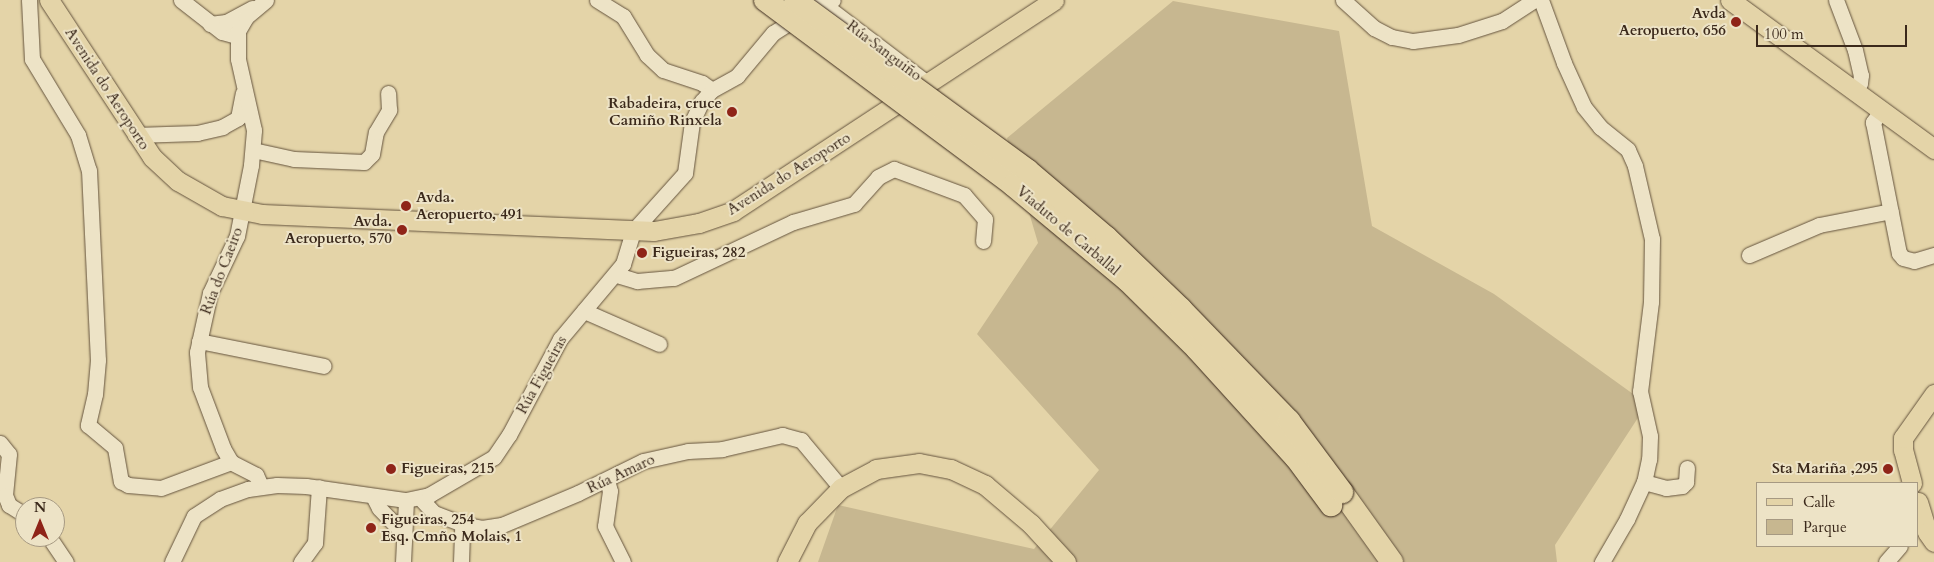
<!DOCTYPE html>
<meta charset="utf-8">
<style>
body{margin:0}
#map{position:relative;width:1934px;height:562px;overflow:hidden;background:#e4d4a8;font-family:Cardo,serif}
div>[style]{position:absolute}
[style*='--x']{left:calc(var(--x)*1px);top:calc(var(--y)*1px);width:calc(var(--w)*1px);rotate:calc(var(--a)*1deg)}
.green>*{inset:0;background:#c7b790}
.roads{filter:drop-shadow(0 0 1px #65543e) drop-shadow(0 0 1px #65543e)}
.minor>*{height:15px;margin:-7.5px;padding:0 7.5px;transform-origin:7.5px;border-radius:7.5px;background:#ede3c6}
.major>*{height:19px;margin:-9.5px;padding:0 9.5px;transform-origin:9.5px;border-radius:9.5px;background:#e4d4a8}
.highway>*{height:22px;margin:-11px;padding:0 11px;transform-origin:11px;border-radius:11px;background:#e4d4a8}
.bridges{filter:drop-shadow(0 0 1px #3b291b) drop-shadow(0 0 1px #3b291b)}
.highway-bridge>*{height:22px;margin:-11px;padding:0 11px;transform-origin:11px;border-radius:11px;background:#e4d4a8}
.dots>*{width:14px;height:14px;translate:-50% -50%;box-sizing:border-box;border:2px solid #ede3c6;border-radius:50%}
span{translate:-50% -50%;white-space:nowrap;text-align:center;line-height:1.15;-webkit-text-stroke:4px #ede3c6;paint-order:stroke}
.poi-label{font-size:15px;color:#3b291b;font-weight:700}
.right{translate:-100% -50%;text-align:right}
.left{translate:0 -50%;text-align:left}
.street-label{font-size:15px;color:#3b291b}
.legend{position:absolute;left:1756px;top:482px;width:162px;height:65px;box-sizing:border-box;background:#ede3c6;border:1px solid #a69982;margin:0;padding:6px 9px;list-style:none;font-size:15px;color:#3b291b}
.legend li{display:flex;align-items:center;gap:10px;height:25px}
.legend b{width:25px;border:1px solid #a69982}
.north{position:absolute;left:15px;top:497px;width:50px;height:50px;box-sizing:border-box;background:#ede3c6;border:1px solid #a69982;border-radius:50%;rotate:0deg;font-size:14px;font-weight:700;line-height:20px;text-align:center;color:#3b291b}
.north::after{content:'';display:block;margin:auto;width:18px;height:22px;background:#8f2418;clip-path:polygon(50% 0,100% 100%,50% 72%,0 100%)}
.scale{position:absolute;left:1756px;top:25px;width:151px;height:22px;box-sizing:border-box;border:2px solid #3b291b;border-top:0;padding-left:6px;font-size:15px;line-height:18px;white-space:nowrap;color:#3b291b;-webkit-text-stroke:4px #ede3c6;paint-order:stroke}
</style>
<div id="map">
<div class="green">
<i style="clip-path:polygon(1173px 1px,1339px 31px,1372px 226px,1494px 294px,1647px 404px,1555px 545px,1557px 562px,818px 562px,838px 505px,1034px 549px,1099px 470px,977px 334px,1038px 243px,1007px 138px)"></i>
</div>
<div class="roads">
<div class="minor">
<i style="--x:29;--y:0;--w:59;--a:87.1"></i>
<i style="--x:32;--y:59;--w:89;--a:58.8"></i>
<i style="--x:78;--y:135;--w:37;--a:73"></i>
<i style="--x:89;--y:170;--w:190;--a:87.3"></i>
<i style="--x:98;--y:360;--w:34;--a:95"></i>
<i style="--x:95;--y:394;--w:32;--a:103"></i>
<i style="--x:88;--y:425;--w:35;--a:40"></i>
<i style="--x:115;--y:448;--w:34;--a:80"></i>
<i style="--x:121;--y:481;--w:8;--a:30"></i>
<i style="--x:128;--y:485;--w:33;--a:5"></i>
<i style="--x:161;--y:488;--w:75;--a:-20.4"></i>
<i style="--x:181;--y:0;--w:52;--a:38"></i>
<i style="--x:222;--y:32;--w:16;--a:15"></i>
<i style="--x:597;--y:0;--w:31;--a:32"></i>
<i style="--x:623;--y:16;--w:46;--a:58.4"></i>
<i style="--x:647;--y:55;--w:22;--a:43"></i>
<i style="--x:663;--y:70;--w:41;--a:18.4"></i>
<i style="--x:702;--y:83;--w:12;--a:35"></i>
<i style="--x:818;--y:0;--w:137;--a:37.3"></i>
<i style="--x:1343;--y:0;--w:42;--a:42.1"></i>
<i style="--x:1374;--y:28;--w:20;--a:27"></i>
<i style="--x:1392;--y:37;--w:21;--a:11"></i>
<i style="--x:1413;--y:41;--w:45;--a:-7.6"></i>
<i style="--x:1458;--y:35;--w:46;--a:-17.7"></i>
<i style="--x:1502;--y:21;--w:38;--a:-33"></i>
<i style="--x:1541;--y:0;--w:67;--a:69.9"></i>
<i style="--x:1564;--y:63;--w:48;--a:65.6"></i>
<i style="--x:1584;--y:107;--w:26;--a:51"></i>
<i style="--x:1600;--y:127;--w:36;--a:39"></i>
<i style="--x:1628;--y:150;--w:17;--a:66"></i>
<i style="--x:1635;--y:166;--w:75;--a:76.9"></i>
<i style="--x:1652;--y:239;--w:63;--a:90.9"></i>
<i style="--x:1651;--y:302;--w:90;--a:97"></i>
<i style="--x:1640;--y:391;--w:46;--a:77.5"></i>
<i style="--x:1650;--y:436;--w:23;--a:92"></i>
<i style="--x:1649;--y:459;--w:24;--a:102"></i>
<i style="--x:1644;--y:482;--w:41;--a:114.7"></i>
<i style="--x:1627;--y:519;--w:50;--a:120.2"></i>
<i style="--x:1836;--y:0;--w:53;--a:69.2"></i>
<i style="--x:1855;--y:50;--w:26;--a:77"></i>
<i style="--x:1861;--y:75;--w:8;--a:97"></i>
<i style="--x:1860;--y:83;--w:9;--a:131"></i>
<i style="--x:210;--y:24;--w:16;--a:-7"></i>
<i style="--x:226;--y:22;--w:30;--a:-28"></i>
<i style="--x:1881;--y:111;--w:14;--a:126"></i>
<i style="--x:1873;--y:122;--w:134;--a:78.8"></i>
<i style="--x:1899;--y:253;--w:6;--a:51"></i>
<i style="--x:1903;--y:258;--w:11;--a:15"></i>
<i style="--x:1914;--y:261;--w:21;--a:-17"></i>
<i style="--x:135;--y:135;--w:62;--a:-1.8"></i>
<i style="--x:197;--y:133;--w:26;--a:-13"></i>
<i style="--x:222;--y:127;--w:18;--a:-29"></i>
<i style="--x:238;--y:118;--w:25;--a:-79"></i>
<i style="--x:253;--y:150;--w:42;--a:12.4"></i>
<i style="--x:294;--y:159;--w:70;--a:2.5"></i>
<i style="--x:364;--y:162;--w:11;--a:-45"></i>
<i style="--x:372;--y:154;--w:22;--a:-80"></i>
<i style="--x:376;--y:132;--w:26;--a:-59"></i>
<i style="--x:389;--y:110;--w:17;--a:-93"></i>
<i style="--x:1749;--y:255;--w:76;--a:-23.2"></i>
<i style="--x:1819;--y:225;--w:73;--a:-11"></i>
<i style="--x:617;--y:275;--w:21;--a:17"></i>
<i style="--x:637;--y:281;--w:37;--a:-5"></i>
<i style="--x:674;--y:278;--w:132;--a:-25.2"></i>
<i style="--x:793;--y:222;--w:64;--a:-16.4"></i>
<i style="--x:854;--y:204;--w:36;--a:-48"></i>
<i style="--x:878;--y:177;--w:18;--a:-27"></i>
<i style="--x:894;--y:169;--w:75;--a:20.4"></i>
<i style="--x:964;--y:195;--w:32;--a:49"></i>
<i style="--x:985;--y:219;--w:22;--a:95"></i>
<i style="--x:584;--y:311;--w:82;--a:23.7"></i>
<i style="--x:199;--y:341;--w:127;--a:11.3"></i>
<i style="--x:0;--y:443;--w:14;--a:51"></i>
<i style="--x:9;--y:454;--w:41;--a:95.6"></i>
<i style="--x:5;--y:495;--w:11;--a:68"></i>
<i style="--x:9;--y:505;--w:19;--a:32"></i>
<i style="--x:607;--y:480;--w:11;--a:75"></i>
<i style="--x:610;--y:491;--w:35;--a:98"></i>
<i style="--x:605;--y:526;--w:40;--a:63.4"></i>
<i style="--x:1644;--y:482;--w:23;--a:15"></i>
<i style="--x:1666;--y:488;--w:16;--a:-7"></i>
<i style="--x:1682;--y:486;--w:6;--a:-45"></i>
<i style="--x:1686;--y:482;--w:14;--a:-86"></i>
<i style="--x:261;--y:486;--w:12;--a:-114"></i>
<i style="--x:256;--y:475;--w:28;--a:-153"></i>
<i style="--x:231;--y:462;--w:16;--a:-120"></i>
<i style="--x:223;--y:448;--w:65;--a:-110.7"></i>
<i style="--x:200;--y:387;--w:35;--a:-95"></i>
<i style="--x:197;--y:352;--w:60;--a:-77.6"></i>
<i style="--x:210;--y:293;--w:63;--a:-64.7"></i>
<i style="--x:237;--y:236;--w:72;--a:-78.8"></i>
<i style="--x:251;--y:165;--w:35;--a:-85"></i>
<i style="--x:254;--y:130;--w:73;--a:-102.7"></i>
<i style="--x:238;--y:59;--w:28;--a:-90"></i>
<i style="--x:238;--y:31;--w:16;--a:-60"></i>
<i style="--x:246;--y:17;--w:26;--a:-40"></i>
<i style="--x:373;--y:496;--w:13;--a:63"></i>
<i style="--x:379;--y:508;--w:35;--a:46"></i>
<i style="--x:420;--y:498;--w:21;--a:47"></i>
<i style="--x:434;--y:513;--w:30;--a:21"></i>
<i style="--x:462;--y:524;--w:20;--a:11"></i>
<i style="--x:482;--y:528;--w:20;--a:-9"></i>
<i style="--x:502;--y:525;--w:82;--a:-22.8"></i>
<i style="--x:578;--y:493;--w:72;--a:-26.2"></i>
<i style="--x:643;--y:461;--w:46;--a:-12.5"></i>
<i style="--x:688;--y:451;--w:34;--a:-3"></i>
<i style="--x:722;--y:449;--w:62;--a:-13.1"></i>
<i style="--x:782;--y:435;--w:20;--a:15"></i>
<i style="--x:801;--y:440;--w:62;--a:50.2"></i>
<i style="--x:49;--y:537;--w:30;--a:56"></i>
<i style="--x:172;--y:562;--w:51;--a:-64.4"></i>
<i style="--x:194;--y:516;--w:31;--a:-33"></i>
<i style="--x:220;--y:499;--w:30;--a:-20"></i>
<i style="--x:248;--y:489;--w:29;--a:-8"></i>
<i style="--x:277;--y:485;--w:29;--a:2"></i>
<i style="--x:306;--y:486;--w:101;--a:8"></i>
<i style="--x:406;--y:500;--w:24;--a:-12"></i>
<i style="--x:429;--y:495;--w:75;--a:-30.3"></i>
<i style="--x:494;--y:457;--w:27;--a:-56"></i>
<i style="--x:509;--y:435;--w:109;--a:-62"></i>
<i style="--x:560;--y:339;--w:98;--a:-50"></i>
<i style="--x:623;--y:264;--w:34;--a:-73"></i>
<i style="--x:633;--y:231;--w:78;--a:-48.1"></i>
<i style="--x:685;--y:173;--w:51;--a:-82.2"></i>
<i style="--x:692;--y:122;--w:23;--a:-65"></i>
<i style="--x:702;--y:101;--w:15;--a:-48"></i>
<i style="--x:712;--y:90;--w:29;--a:-29"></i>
<i style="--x:737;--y:76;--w:56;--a:-50.1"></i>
<i style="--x:773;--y:33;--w:56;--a:-32.6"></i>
<i style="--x:820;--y:3;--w:13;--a:-13"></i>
<i style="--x:301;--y:562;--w:24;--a:-54"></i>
<i style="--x:315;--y:543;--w:56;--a:-85.9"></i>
<i style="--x:403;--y:562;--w:62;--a:-87.2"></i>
<i style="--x:461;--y:562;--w:38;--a:-88"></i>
<i style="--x:1886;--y:562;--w:21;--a:-49"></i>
</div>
<div class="major">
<i style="--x:49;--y:0;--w:188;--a:56.7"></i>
<i style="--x:152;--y:157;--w:35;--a:43"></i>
<i style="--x:178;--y:181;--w:51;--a:29.6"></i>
<i style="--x:222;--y:206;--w:41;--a:11.3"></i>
<i style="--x:262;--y:214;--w:392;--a:2.5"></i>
<i style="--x:654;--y:231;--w:46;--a:-10.1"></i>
<i style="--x:699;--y:223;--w:36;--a:-19"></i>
<i style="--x:733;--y:211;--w:384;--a:-33.3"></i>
<i style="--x:1730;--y:0;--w:253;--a:36.1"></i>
<i style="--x:1912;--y:483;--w:34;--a:-105"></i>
<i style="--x:1903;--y:450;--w:12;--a:-90"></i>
<i style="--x:1903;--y:438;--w:54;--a:-54.8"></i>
<i style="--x:1918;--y:502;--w:31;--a:73"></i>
<i style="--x:1927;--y:532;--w:12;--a:55"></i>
<i style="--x:787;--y:562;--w:44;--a:-62.9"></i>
<i style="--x:807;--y:523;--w:49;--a:-45.8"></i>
<i style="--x:841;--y:488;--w:40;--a:-28"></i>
<i style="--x:876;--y:469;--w:43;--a:-7.9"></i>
<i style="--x:919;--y:463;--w:33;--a:11"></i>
<i style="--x:951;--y:469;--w:38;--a:25"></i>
<i style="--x:985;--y:485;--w:60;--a:40.3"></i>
<i style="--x:1031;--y:524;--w:52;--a:47.4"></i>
</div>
<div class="highway">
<i style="--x:1342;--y:492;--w:86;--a:54.5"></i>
</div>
</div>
<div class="bridges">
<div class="highway-bridge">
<i style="--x:765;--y:0;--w:309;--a:36.7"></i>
<i style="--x:1013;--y:185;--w:148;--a:39.8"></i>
<i style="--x:1127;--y:280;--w:98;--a:44.6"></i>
<i style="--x:1197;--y:349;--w:147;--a:47.8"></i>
<i style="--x:1296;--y:458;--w:59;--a:53.3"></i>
<i style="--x:795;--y:0;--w:288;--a:36.2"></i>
<i style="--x:1027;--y:170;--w:104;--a:40.3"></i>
<i style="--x:1106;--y:237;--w:104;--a:43.8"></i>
<i style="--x:1181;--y:309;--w:156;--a:46"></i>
<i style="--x:1289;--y:421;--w:89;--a:53.3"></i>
</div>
</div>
<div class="dots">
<i style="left:1736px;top:22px;background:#8f2418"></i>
<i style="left:732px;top:112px;background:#8f2418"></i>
<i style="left:406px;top:206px;background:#8f2418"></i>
<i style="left:402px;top:230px;background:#8f2418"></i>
<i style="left:642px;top:253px;background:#8f2418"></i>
<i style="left:391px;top:469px;background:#8f2418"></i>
<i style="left:1888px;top:469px;background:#8f2418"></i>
<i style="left:371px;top:528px;background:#8f2418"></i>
</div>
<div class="poi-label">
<span class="right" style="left:1726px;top:22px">Avda<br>Aeropuerto, 656</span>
<span class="right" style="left:722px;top:112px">Rabadeira, cruce<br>Camiño Rinxela</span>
<span class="left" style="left:416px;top:206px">Avda.<br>Aeropuerto, 491</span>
<span class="right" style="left:392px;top:230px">Avda.<br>Aeropuerto, 570</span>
<span class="left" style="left:652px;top:253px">Figueiras, 282</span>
<span class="left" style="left:401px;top:469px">Figueiras, 215</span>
<span class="right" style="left:1878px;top:469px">Sta Mariña ,295</span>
<span class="left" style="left:381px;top:528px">Figueiras, 254<br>Esq. Cmño Molais, 1</span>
</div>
<div class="street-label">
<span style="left:884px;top:51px;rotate:37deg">Rúa Sanguiño</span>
<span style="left:107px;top:89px;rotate:57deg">Avenida do Aeroporto</span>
<span style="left:789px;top:174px;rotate:-32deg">Avenida do Aeroporto</span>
<span style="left:1068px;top:231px;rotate:40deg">Viaduto de Carballal</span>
<span style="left:222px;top:271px;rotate:-69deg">Rúa do Caeiro</span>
<span style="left:542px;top:375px;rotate:-61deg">Rúa Figueiras</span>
<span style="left:621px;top:474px;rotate:-25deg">Rúa Amaro</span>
</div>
<ul class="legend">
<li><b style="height:6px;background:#e4d4a8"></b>Calle</li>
<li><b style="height:14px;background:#c7b790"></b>Parque</li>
</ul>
<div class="north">N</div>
<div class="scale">100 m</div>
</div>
